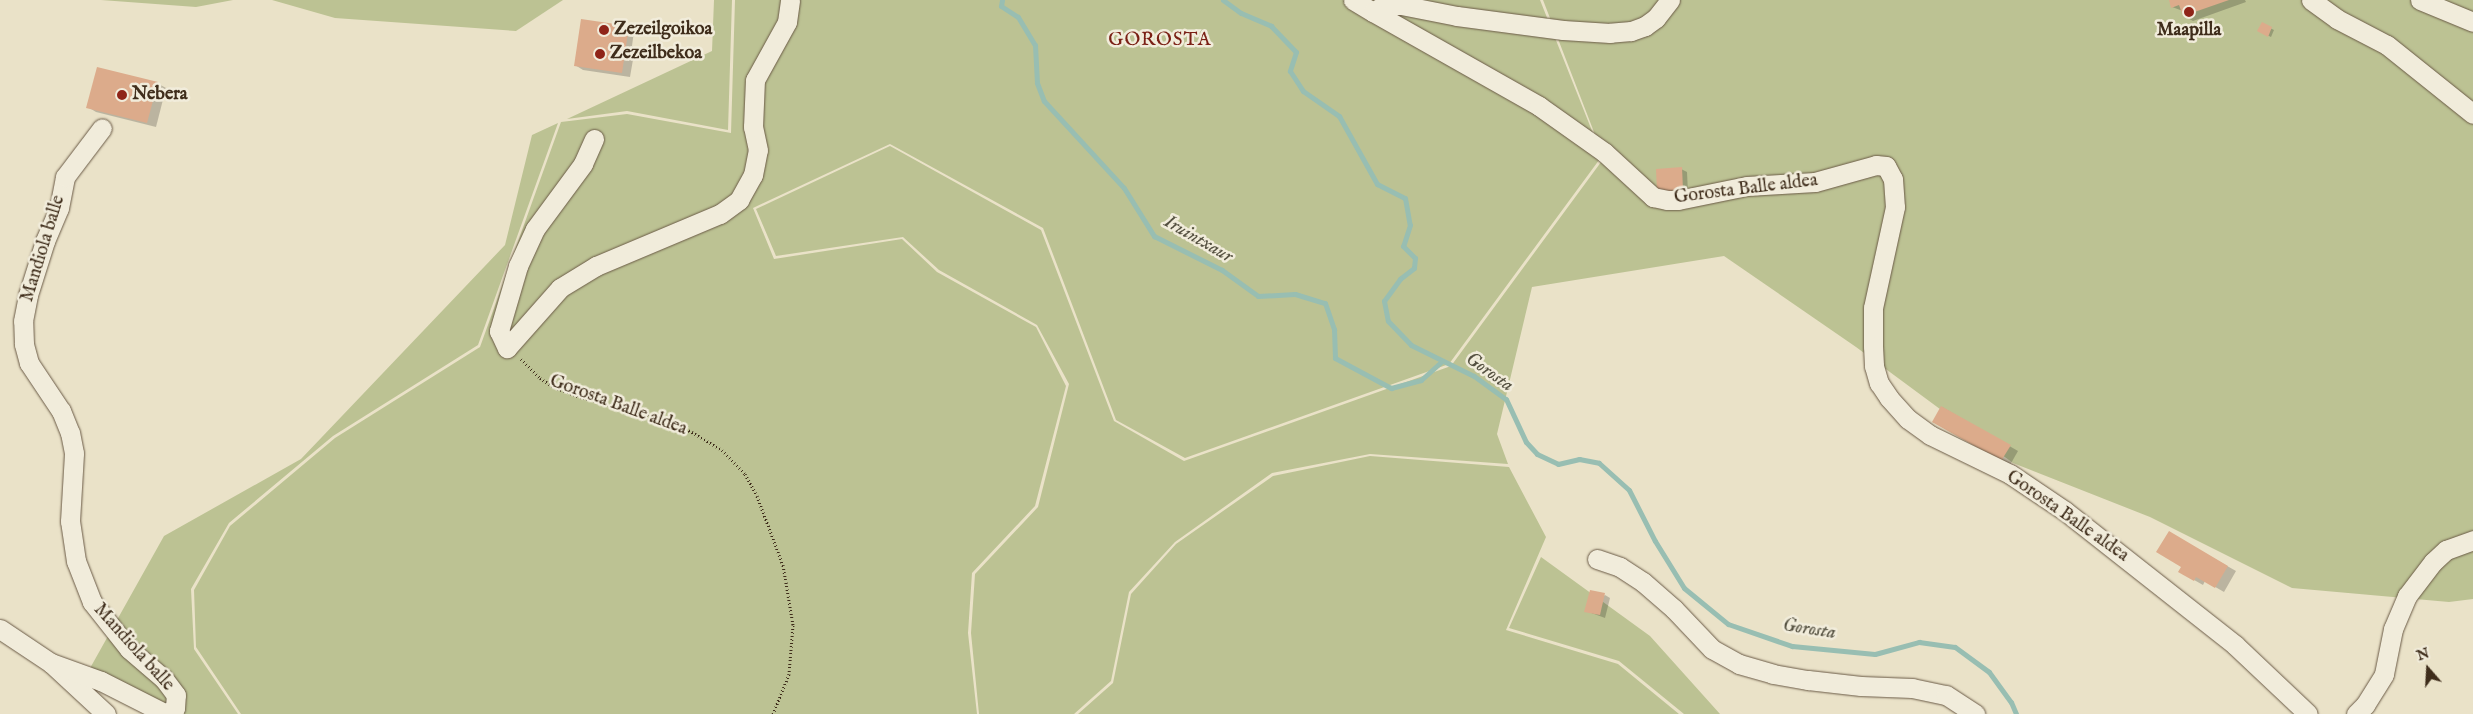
<!DOCTYPE html>
<style>
body{margin:0}
#map{position:relative;width:2473px;height:714px;overflow:hidden;background:#eae2c8;font-family:"IM FELL English",serif}
div>[style]{position:absolute}
[style*='--x']{left:calc(var(--x)*1px);top:calc(var(--y)*1px);width:calc(var(--w)*1px);rotate:calc(var(--a)*1deg)}
.green>*{inset:0;background:#bcc293}
.shadow>*{inset:0;background:#0003}
.stream>*{height:5px;margin:-2.5px;padding:0 2.5px;transform-origin:2.5px;border-radius:2.5px;background:#98beb2}
.building>*{inset:0;background:#dcab8b}
.path>*{height:3px;margin-top:-1.5px;transform-origin:0;background:repeating-linear-gradient(90deg,#3f2d1b 0 1px,transparent 0 3.5px)}
.roads{filter:drop-shadow(0 0 1px #6a5a46) drop-shadow(0 0 1px #6a5a46)}
.minor>*{height:19px;margin:-9.5px;padding:0 9.5px;transform-origin:9.5px;border-radius:9.5px;background:#f1ecdb}
.dots>*{width:14px;height:14px;translate:-50% -50%;box-sizing:border-box;border:2px solid #f1ecdb;border-radius:50%}
span{translate:-50% -50%;white-space:nowrap;text-align:center;line-height:1.15;-webkit-text-stroke:5px #f1ecdb;paint-order:stroke}
.poi-label{font-size:18px;color:#3f2d1b;font-weight:700}
.left{translate:0 -50%;text-align:left}
.street-label{font-size:18px;color:#3f2d1b}
.neighbourhood-label{font-size:19px;color:#7a1f14;letter-spacing:1px}
.water-label{font-size:19px;color:#555141;font-style:italic}
.north{position:absolute;left:2403px;top:644px;width:50px;height:50px;-webkit-text-stroke:4px #f1ecdb;paint-order:stroke;rotate:341deg;font-size:14px;font-weight:700;line-height:20px;text-align:center;color:#3f2d1b}
.north::after{content:'';display:block;margin:auto;width:18px;height:22px;background:#3f2d1b;clip-path:polygon(50% 0,100% 100%,50% 72%,0 100%)}
</style>
<div id="map">
<div class="green">
<i style="clip-path:polygon(101px 0,233px 0,196px 7px)"></i>
<i style="clip-path:polygon(272px 0,563px 0,516px 31px,335px 18px)"></i>
<i style="clip-path:polygon(714px 0,732px 0,728px 130px,627px 111px,567px 119px,712px 51px)"></i>
<i style="clip-path:polygon(735px 0,1540px 0,1602px 156px,1449px 364px,1185px 458px,1116px 420px,1043px 228px,890px 144px,753px 208px,774px 259px,902px 239px,937px 272px,1036px 327px,1066px 386px,1035px 506px,972px 573px,968px 633px,977px 714px,241px 714px,196px 647px,194px 590px,230px 526px,335px 438px,480px 347px,561px 122px,627px 114px,731px 133px)"></i>
<i style="clip-path:polygon(1543px 0,2473px 0,2473px 599px,2449px 602px,2292px 588px,2150px 517px,2013px 463px,1856px 347px,1724px 256px,1532px 287px,1497px 434px,1508px 464px,1370px 454px,1272px 473px,1175px 542px,1129px 592px,1111px 681px,1074px 714px,979px 714px,971px 633px,975px 574px,1038px 507px,1069px 384px,1037px 325px,939px 270px,903px 237px,776px 256px,756px 209px,890px 146px,1041px 230px,1114px 421px,1184px 461px,1451px 366px,1604px 158px)"></i>
<i style="clip-path:polygon(558px 123px,478px 345px,333px 436px,229px 523px,191px 589px,194px 649px,238px 714px,179px 714px,89px 670px,164px 536px,301px 459px,505px 245px,532px 135px)"></i>
<i style="clip-path:polygon(1370px 456px,1509px 467px,1546px 537px,1506px 630px,1618px 664px,1679px 714px,1078px 714px,1113px 683px,1131px 594px,1176px 544px,1273px 476px)"></i>
<i style="clip-path:polygon(1541px 557px,1650px 636px,1720px 714px,1684px 714px,1619px 661px,1509px 628px)"></i>
</div>
<div class="shadow">
<i style="clip-path:polygon(2170px 0,2245px 0,2246px 2px,2193px 21px,2184px 16px,2183px 11px,2172px 7px)"></i>
<i style="clip-path:polygon(582px 20px,629px 27px,634px 31px,632px 46px,635px 48px,630px 77px,583px 70px,575px 65px)"></i>
<i style="clip-path:polygon(2262px 24px,2274px 30px,2271px 37px,2259px 31px)"></i>
<i style="clip-path:polygon(157px 83px,166px 88px,156px 127px,96px 112px,88px 107px)"></i>
<i style="clip-path:polygon(1681px 169px,1687px 172px,1688px 193px,1664px 194px)"></i>
<i style="clip-path:polygon(1942px 407px,2018px 451px,2010px 465px,1933px 422px)"></i>
<i style="clip-path:polygon(2169px 533px,2236px 571px,2224px 592px,2205px 581px,2203px 585px,2180px 572px,2183px 567px)"></i>
<i style="clip-path:polygon(1605px 595px,1610px 598px,1605px 618px,1586px 611px)"></i>
</div>
<div class="stream">
<i style="--x:1002;--y:0;--w:6;--a:99"></i>
<i style="--x:1001;--y:6;--w:20;--a:33"></i>
<i style="--x:1018;--y:17;--w:33;--a:59"></i>
<i style="--x:1035;--y:45;--w:38;--a:87"></i>
<i style="--x:1037;--y:83;--w:19;--a:69"></i>
<i style="--x:1044;--y:101;--w:118;--a:47.4"></i>
<i style="--x:1124;--y:188;--w:57;--a:58"></i>
<i style="--x:1154;--y:236;--w:76;--a:26.6"></i>
<i style="--x:1222;--y:270;--w:44;--a:35.8"></i>
<i style="--x:1258;--y:296;--w:37;--a:-3"></i>
<i style="--x:1295;--y:294;--w:31;--a:17"></i>
<i style="--x:1325;--y:303;--w:28;--a:71"></i>
<i style="--x:1334;--y:329;--w:29;--a:88"></i>
<i style="--x:1335;--y:358;--w:64;--a:28.2"></i>
<i style="--x:1391;--y:388;--w:31;--a:-15"></i>
<i style="--x:1421;--y:380;--w:28;--a:-42"></i>
<i style="--x:1223;--y:0;--w:22;--a:36"></i>
<i style="--x:1241;--y:13;--w:33;--a:23"></i>
<i style="--x:1271;--y:26;--w:36;--a:46"></i>
<i style="--x:1296;--y:52;--w:20;--a:108"></i>
<i style="--x:1290;--y:71;--w:24;--a:57"></i>
<i style="--x:1303;--y:91;--w:44;--a:34.8"></i>
<i style="--x:1339;--y:116;--w:78;--a:60.8"></i>
<i style="--x:1377;--y:184;--w:31;--a:27"></i>
<i style="--x:1405;--y:198;--w:27;--a:80"></i>
<i style="--x:1410;--y:225;--w:22;--a:108"></i>
<i style="--x:1403;--y:246;--w:17;--a:45"></i>
<i style="--x:1415;--y:258;--w:10;--a:96"></i>
<i style="--x:1414;--y:268;--w:18;--a:142"></i>
<i style="--x:1400;--y:279;--w:27;--a:126"></i>
<i style="--x:1384;--y:301;--w:20;--a:79"></i>
<i style="--x:1388;--y:321;--w:33;--a:46"></i>
<i style="--x:1411;--y:345;--w:70;--a:26.2"></i>
<i style="--x:1474;--y:376;--w:39;--a:36"></i>
<i style="--x:1506;--y:399;--w:47;--a:65.1"></i>
<i style="--x:1526;--y:442;--w:16;--a:47"></i>
<i style="--x:1537;--y:454;--w:23;--a:25"></i>
<i style="--x:1558;--y:464;--w:22;--a:-13"></i>
<i style="--x:1579;--y:459;--w:20;--a:11"></i>
<i style="--x:1599;--y:463;--w:40;--a:42"></i>
<i style="--x:1629;--y:490;--w:57;--a:63"></i>
<i style="--x:1655;--y:541;--w:55;--a:58.3"></i>
<i style="--x:1684;--y:588;--w:57;--a:39.3"></i>
<i style="--x:1728;--y:624;--w:68;--a:19"></i>
<i style="--x:1792;--y:646;--w:83;--a:5.5"></i>
<i style="--x:1875;--y:654;--w:46;--a:-15.3"></i>
<i style="--x:1919;--y:642;--w:36;--a:8"></i>
<i style="--x:1955;--y:647;--w:42;--a:36.3"></i>
<i style="--x:1989;--y:672;--w:37;--a:54"></i>
<i style="--x:2011;--y:702;--w:13;--a:67"></i>
</div>
<div class="building">
<i style="clip-path:polygon(2169px 0,2229px 0,2183px 16px,2179px 5px,2171px 8px)"></i>
<i style="clip-path:polygon(581px 19px,629px 26px,622px 73px,574px 66px)"></i>
<i style="clip-path:polygon(2262px 22px,2272px 27px,2268px 37px,2257px 31px)"></i>
<i style="clip-path:polygon(97px 67px,158px 82px,147px 123px,86px 108px)"></i>
<i style="clip-path:polygon(1682px 167px,1683px 190px,1657px 192px,1656px 169px)"></i>
<i style="clip-path:polygon(1941px 406px,2011px 445px,2001px 461px,1932px 422px)"></i>
<i style="clip-path:polygon(2169px 531px,2228px 566px,2215px 588px,2196px 577px,2194px 581px,2178px 572px,2181px 567px,2156px 552px)"></i>
<i style="clip-path:polygon(1590px 590px,1605px 593px,1600px 615px,1584px 612px)"></i>
</div>
<div class="path">
<i style="--x:521;--y:359;--w:27;--a:45"></i>
<i style="--x:540;--y:378;--w:17;--a:33"></i>
<i style="--x:554;--y:387;--w:28;--a:21"></i>
<i style="--x:580;--y:397;--w:93;--a:14.9"></i>
<i style="--x:670;--y:421;--w:25;--a:27"></i>
<i style="--x:692;--y:432;--w:35;--a:31"></i>
<i style="--x:722;--y:450;--w:33;--a:46"></i>
<i style="--x:745;--y:474;--w:25;--a:61"></i>
<i style="--x:757;--y:496;--w:74;--a:69.4"></i>
<i style="--x:783;--y:565;--w:61;--a:80.5"></i>
<i style="--x:793;--y:625;--w:49;--a:94.7"></i>
<i style="--x:789;--y:674;--w:43;--a:111.8"></i>
</div>
<div class="roads">
<div class="minor">
<i style="--x:1353;--y:0;--w:23;--a:31"></i>
<i style="--x:1670;--y:0;--w:23;--a:128"></i>
<i style="--x:1656;--y:18;--w:14;--a:144"></i>
<i style="--x:1645;--y:26;--w:15;--a:160"></i>
<i style="--x:1631;--y:31;--w:21;--a:175"></i>
<i style="--x:1610;--y:33;--w:47;--a:-176.3"></i>
<i style="--x:1563;--y:30;--w:107;--a:-172.5"></i>
<i style="--x:1457;--y:16;--w:57;--a:-168.9"></i>
<i style="--x:1401;--y:5;--w:17;--a:180"></i>
<i style="--x:1384;--y:5;--w:13;--a:148"></i>
<i style="--x:1373;--y:12;--w:191;--a:29.5"></i>
<i style="--x:1539;--y:106;--w:80;--a:35.3"></i>
<i style="--x:1604;--y:152;--w:67;--a:42.6"></i>
<i style="--x:1653;--y:197;--w:14;--a:12"></i>
<i style="--x:1667;--y:200;--w:11;--a:0"></i>
<i style="--x:1678;--y:200;--w:70;--a:-11.5"></i>
<i style="--x:1747;--y:186;--w:68;--a:-3.4"></i>
<i style="--x:1815;--y:182;--w:63;--a:-15.6"></i>
<i style="--x:1876;--y:165;--w:10;--a:6"></i>
<i style="--x:1886;--y:166;--w:15;--a:62"></i>
<i style="--x:1893;--y:179;--w:28;--a:86"></i>
<i style="--x:1895;--y:207;--w:103;--a:102.3"></i>
<i style="--x:1873;--y:308;--w:38;--a:90"></i>
<i style="--x:1873;--y:346;--w:20;--a:87"></i>
<i style="--x:1874;--y:366;--w:18;--a:74"></i>
<i style="--x:1879;--y:383;--w:18;--a:56"></i>
<i style="--x:1889;--y:398;--w:28;--a:48"></i>
<i style="--x:1908;--y:419;--w:27;--a:36"></i>
<i style="--x:1930;--y:435;--w:89;--a:26"></i>
<i style="--x:2010;--y:474;--w:66;--a:33.9"></i>
<i style="--x:2065;--y:511;--w:216;--a:38.2"></i>
<i style="--x:2235;--y:645;--w:100;--a:43.4"></i>
<i style="--x:2311;--y:0;--w:32;--a:36"></i>
<i style="--x:2337;--y:19;--w:56;--a:27.5"></i>
<i style="--x:2387;--y:45;--w:110;--a:38.7"></i>
<i style="--x:2420;--y:0;--w:57;--a:22.5"></i>
<i style="--x:594;--y:139;--w:27;--a:114"></i>
<i style="--x:583;--y:164;--w:81;--a:126.4"></i>
<i style="--x:535;--y:229;--w:41;--a:114.7"></i>
<i style="--x:518;--y:266;--w:68;--a:106.3"></i>
<i style="--x:499;--y:331;--w:19;--a:65"></i>
<i style="--x:507;--y:348;--w:80;--a:-48.5"></i>
<i style="--x:560;--y:288;--w:42;--a:-31.4"></i>
<i style="--x:596;--y:266;--w:134;--a:-22.8"></i>
<i style="--x:720;--y:214;--w:24;--a:-36"></i>
<i style="--x:739;--y:200;--w:29;--a:-61"></i>
<i style="--x:753;--y:175;--w:25;--a:-79"></i>
<i style="--x:758;--y:150;--w:24;--a:-102"></i>
<i style="--x:753;--y:127;--w:47;--a:-87.6"></i>
<i style="--x:755;--y:80;--w:66;--a:-61.1"></i>
<i style="--x:787;--y:22;--w:22;--a:-82"></i>
<i style="--x:1597;--y:559;--w:24;--a:19"></i>
<i style="--x:1620;--y:567;--w:27;--a:33"></i>
<i style="--x:1643;--y:582;--w:41;--a:41.1"></i>
<i style="--x:1674;--y:609;--w:55;--a:46.5"></i>
<i style="--x:1712;--y:649;--w:31;--a:29"></i>
<i style="--x:1739;--y:664;--w:35;--a:16"></i>
<i style="--x:1773;--y:674;--w:36;--a:10"></i>
<i style="--x:1808;--y:680;--w:53;--a:6.5"></i>
<i style="--x:1861;--y:686;--w:51;--a:2.2"></i>
<i style="--x:1912;--y:688;--w:35;--a:12"></i>
<i style="--x:1946;--y:695;--w:35;--a:33"></i>
<i style="--x:0;--y:629;--w:61;--a:33.7"></i>
<i style="--x:51;--y:663;--w:75;--a:42.8"></i>
<i style="--x:51;--y:663;--w:53;--a:19.8"></i>
<i style="--x:101;--y:681;--w:73;--a:26.9"></i>
<i style="--x:166;--y:714;--w:11;--a:-34"></i>
<i style="--x:175;--y:708;--w:13;--a:-86"></i>
<i style="--x:176;--y:695;--w:20;--a:-127"></i>
<i style="--x:164;--y:679;--w:46;--a:-139.4"></i>
<i style="--x:129;--y:649;--w:60;--a:-128.2"></i>
<i style="--x:92;--y:602;--w:44;--a:-111.3"></i>
<i style="--x:76;--y:561;--w:40;--a:-98.5"></i>
<i style="--x:70;--y:521;--w:68;--a:-86.6"></i>
<i style="--x:74;--y:453;--w:20;--a:-101"></i>
<i style="--x:70;--y:433;--w:24;--a:-112"></i>
<i style="--x:61;--y:411;--w:58;--a:-123.7"></i>
<i style="--x:29;--y:363;--w:20;--a:-105"></i>
<i style="--x:24;--y:344;--w:23;--a:-92"></i>
<i style="--x:23;--y:321;--w:26;--a:-79"></i>
<i style="--x:28;--y:295;--w:57;--a:-72.5"></i>
<i style="--x:45;--y:241;--w:36;--a:-67"></i>
<i style="--x:59;--y:208;--w:32;--a:-79"></i>
<i style="--x:65;--y:177;--w:61;--a:-52.9"></i>
<i style="--x:2356;--y:714;--w:13;--a:-45"></i>
<i style="--x:2365;--y:705;--w:36;--a:-58"></i>
<i style="--x:2384;--y:674;--w:46;--a:-78.7"></i>
<i style="--x:2393;--y:629;--w:36;--a:-67"></i>
<i style="--x:2407;--y:596;--w:43;--a:-52.6"></i>
<i style="--x:2433;--y:562;--w:18;--a:-43"></i>
<i style="--x:2446;--y:550;--w:29;--a:-20"></i>
</div>
</div>
<div class="dots">
<i style="left:2189px;top:12px;background:#8f2418"></i>
<i style="left:604px;top:30px;background:#8f2418"></i>
<i style="left:600px;top:54px;background:#8f2418"></i>
<i style="left:122px;top:95px;background:#8f2418"></i>
</div>
<div class="poi-label">
<span class="left" style="left:614px;top:30px">Zezeilgoikoa</span>
<span style="left:2189px;top:31px">Maapilla</span>
<span class="left" style="left:610px;top:54px">Zezeilbekoa</span>
<span class="left" style="left:132px;top:95px">Nebera</span>
</div>
<div class="street-label">
<span style="left:1746px;top:190px;rotate:-7deg">Gorosta Balle aldea</span>
<span style="left:44px;top:249px;rotate:-73deg">Mandiola balle</span>
<span style="left:618px;top:406px;rotate:20deg">Gorosta Balle aldea</span>
<span style="left:2067px;top:517px;rotate:35deg">Gorosta Balle aldea</span>
<span style="left:133px;top:648px;rotate:48deg">Mandiola balle</span>
</div>
<div class="neighbourhood-label">
<span style="left:1160px;top:41px">GOROSTA</span>
</div>
<div class="water-label">
<span style="left:1198px;top:240px;rotate:30deg">Iruintxaur</span>
<span style="left:1489px;top:373px;rotate:35deg">Gorosta</span>
<span style="left:1809px;top:630px;rotate:9deg">Gorosta</span>
</div>
<div class="north">N</div>
</div>
